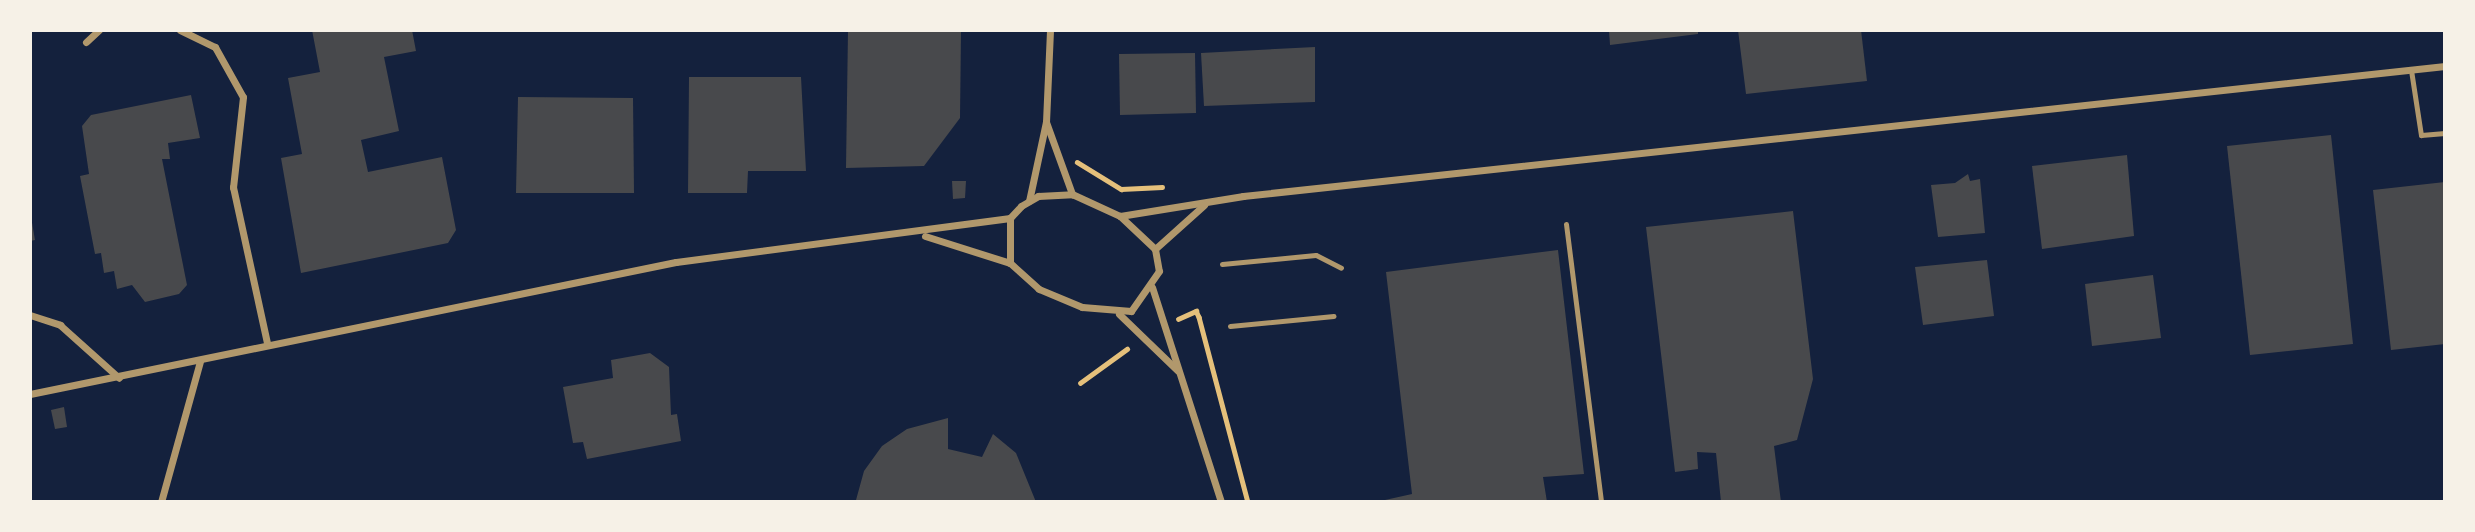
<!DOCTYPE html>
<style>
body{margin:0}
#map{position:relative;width:2475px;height:532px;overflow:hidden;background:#14213d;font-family:Ubuntu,sans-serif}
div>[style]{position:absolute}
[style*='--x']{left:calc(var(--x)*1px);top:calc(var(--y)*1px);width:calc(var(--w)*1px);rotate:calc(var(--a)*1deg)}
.building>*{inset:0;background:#48494c}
.path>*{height:4.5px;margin:-2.25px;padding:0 2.25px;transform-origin:2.25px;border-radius:2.25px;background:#e5c07b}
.service>*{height:5px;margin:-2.5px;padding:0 2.5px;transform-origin:2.5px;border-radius:2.5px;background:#b1986c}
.minor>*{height:7px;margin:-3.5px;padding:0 3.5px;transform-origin:3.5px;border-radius:3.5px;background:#b1986c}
span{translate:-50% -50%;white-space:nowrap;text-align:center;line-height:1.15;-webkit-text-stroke:5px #f6f1e7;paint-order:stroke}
.frame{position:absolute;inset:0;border:32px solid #f6f1e7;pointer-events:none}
</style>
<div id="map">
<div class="building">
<i style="clip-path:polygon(312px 30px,412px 30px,416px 51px,384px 57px,399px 131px,361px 140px,368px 172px,442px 157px,456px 230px,448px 243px,301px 273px,281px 158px,302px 154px,288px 78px,320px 72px)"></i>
<i style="clip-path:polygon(848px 30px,961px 30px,960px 118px,924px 166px,846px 168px)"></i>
<i style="clip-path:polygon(1609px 30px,1698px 30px,1698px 34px,1610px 45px)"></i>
<i style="clip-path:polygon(1738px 30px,1861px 30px,1867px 81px,1746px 94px)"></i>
<i style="clip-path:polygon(1315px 47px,1315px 102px,1204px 106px,1201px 53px)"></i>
<i style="clip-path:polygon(1195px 53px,1196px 113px,1120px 115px,1119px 54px)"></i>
<i style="clip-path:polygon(689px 77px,801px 77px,806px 171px,748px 171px,747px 193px,688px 193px)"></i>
<i style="clip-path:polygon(191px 95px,200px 138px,168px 143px,170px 159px,162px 159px,187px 285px,179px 294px,145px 302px,132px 285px,117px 289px,114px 271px,104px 273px,101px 253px,95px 254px,80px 176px,89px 174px,82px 126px,91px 115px)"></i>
<i style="clip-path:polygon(518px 97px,633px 98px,634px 193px,516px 193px)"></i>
<i style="clip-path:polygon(2331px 135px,2353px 344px,2250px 355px,2227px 146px)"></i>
<i style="clip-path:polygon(2127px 155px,2134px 236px,2042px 249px,2032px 166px)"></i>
<i style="clip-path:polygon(1968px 174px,1970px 181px,1980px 179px,1985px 233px,1938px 237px,1931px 185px,1955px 183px)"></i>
<i style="clip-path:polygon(952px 181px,966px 181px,965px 198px,953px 199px)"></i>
<i style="clip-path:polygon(2445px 182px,2445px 344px,2391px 350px,2373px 190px)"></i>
<i style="clip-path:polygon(30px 211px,35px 240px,30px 241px)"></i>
<i style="clip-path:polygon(1793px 211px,1813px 379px,1797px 440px,1774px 446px,1781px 502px,1721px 502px,1716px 453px,1697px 452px,1698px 469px,1675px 472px,1646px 227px)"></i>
<i style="clip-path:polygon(1558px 250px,1584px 474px,1543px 477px,1547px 502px,1376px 502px,1412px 494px,1386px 272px)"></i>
<i style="clip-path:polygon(1987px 260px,1994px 316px,1923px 325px,1915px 267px)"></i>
<i style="clip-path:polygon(2153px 275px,2161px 338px,2092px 346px,2085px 284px)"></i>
<i style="clip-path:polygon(650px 353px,669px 367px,671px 415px,677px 414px,681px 441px,587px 459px,583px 442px,573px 443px,563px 387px,613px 378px,611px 360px)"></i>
<i style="clip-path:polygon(64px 407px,67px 427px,55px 429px,51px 410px)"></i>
<i style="clip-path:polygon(948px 418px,948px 449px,982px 457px,993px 434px,1016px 453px,1036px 502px,830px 502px,856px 500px,864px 471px,882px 446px,907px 429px)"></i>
</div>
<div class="path">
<i style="--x:1077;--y:162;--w:52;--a:31.5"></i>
<i style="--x:1121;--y:189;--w:41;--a:-2.8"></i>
<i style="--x:1178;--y:319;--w:20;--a:-24"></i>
<i style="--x:1196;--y:311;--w:7;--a:63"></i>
<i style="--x:1199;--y:317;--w:191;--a:75.2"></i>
<i style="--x:1080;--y:383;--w:58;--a:-35.9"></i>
</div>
<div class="service">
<i style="--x:2411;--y:70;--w:66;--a:81.3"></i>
<i style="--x:2421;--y:135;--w:24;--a:-5"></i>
<i style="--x:1566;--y:224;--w:280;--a:82.8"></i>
<i style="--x:1222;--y:264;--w:94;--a:-5.5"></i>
<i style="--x:1316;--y:255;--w:28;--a:27"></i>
<i style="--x:1230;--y:326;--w:104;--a:-5.5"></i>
</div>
<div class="minor">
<i style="--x:180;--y:30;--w:39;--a:26"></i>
<i style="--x:215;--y:47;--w:57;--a:60.8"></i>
<i style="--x:243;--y:97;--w:91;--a:96.3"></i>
<i style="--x:233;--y:187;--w:160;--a:77.7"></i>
<i style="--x:86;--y:42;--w:18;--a:-43"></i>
<i style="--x:1046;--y:122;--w:77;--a:70.1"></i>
<i style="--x:1072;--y:194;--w:53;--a:24.6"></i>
<i style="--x:1120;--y:216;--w:48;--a:43.3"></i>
<i style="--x:1155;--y:249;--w:22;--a:80"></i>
<i style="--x:1159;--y:271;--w:49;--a:125"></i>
<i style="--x:1131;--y:311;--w:49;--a:-175.3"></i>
<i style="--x:1082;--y:307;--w:47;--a:-157.3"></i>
<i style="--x:1039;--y:289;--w:39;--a:-138"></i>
<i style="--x:1010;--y:263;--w:45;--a:-90"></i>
<i style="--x:1010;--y:218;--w:16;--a:-47"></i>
<i style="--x:1021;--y:206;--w:20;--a:-30"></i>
<i style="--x:1038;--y:196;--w:34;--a:-3"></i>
<i style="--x:1029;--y:201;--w:81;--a:-77.9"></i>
<i style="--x:1046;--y:122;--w:92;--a:-87.5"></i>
<i style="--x:1120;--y:216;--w:125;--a:-9.2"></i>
<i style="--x:1243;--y:196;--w:1209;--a:-6.17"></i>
<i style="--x:925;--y:236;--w:89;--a:17.6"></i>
<i style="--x:1155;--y:249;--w:66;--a:-41.9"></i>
<i style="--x:1152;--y:287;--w:226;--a:72.2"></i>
<i style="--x:1119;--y:314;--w:81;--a:44"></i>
<i style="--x:30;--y:315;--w:32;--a:18"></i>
<i style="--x:60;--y:325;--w:79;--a:41.9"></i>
<i style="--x:30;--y:394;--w:659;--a:-11.55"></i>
<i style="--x:676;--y:262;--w:337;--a:-7.5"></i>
<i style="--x:161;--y:502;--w:146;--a:-74.5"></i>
</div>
<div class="frame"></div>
</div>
